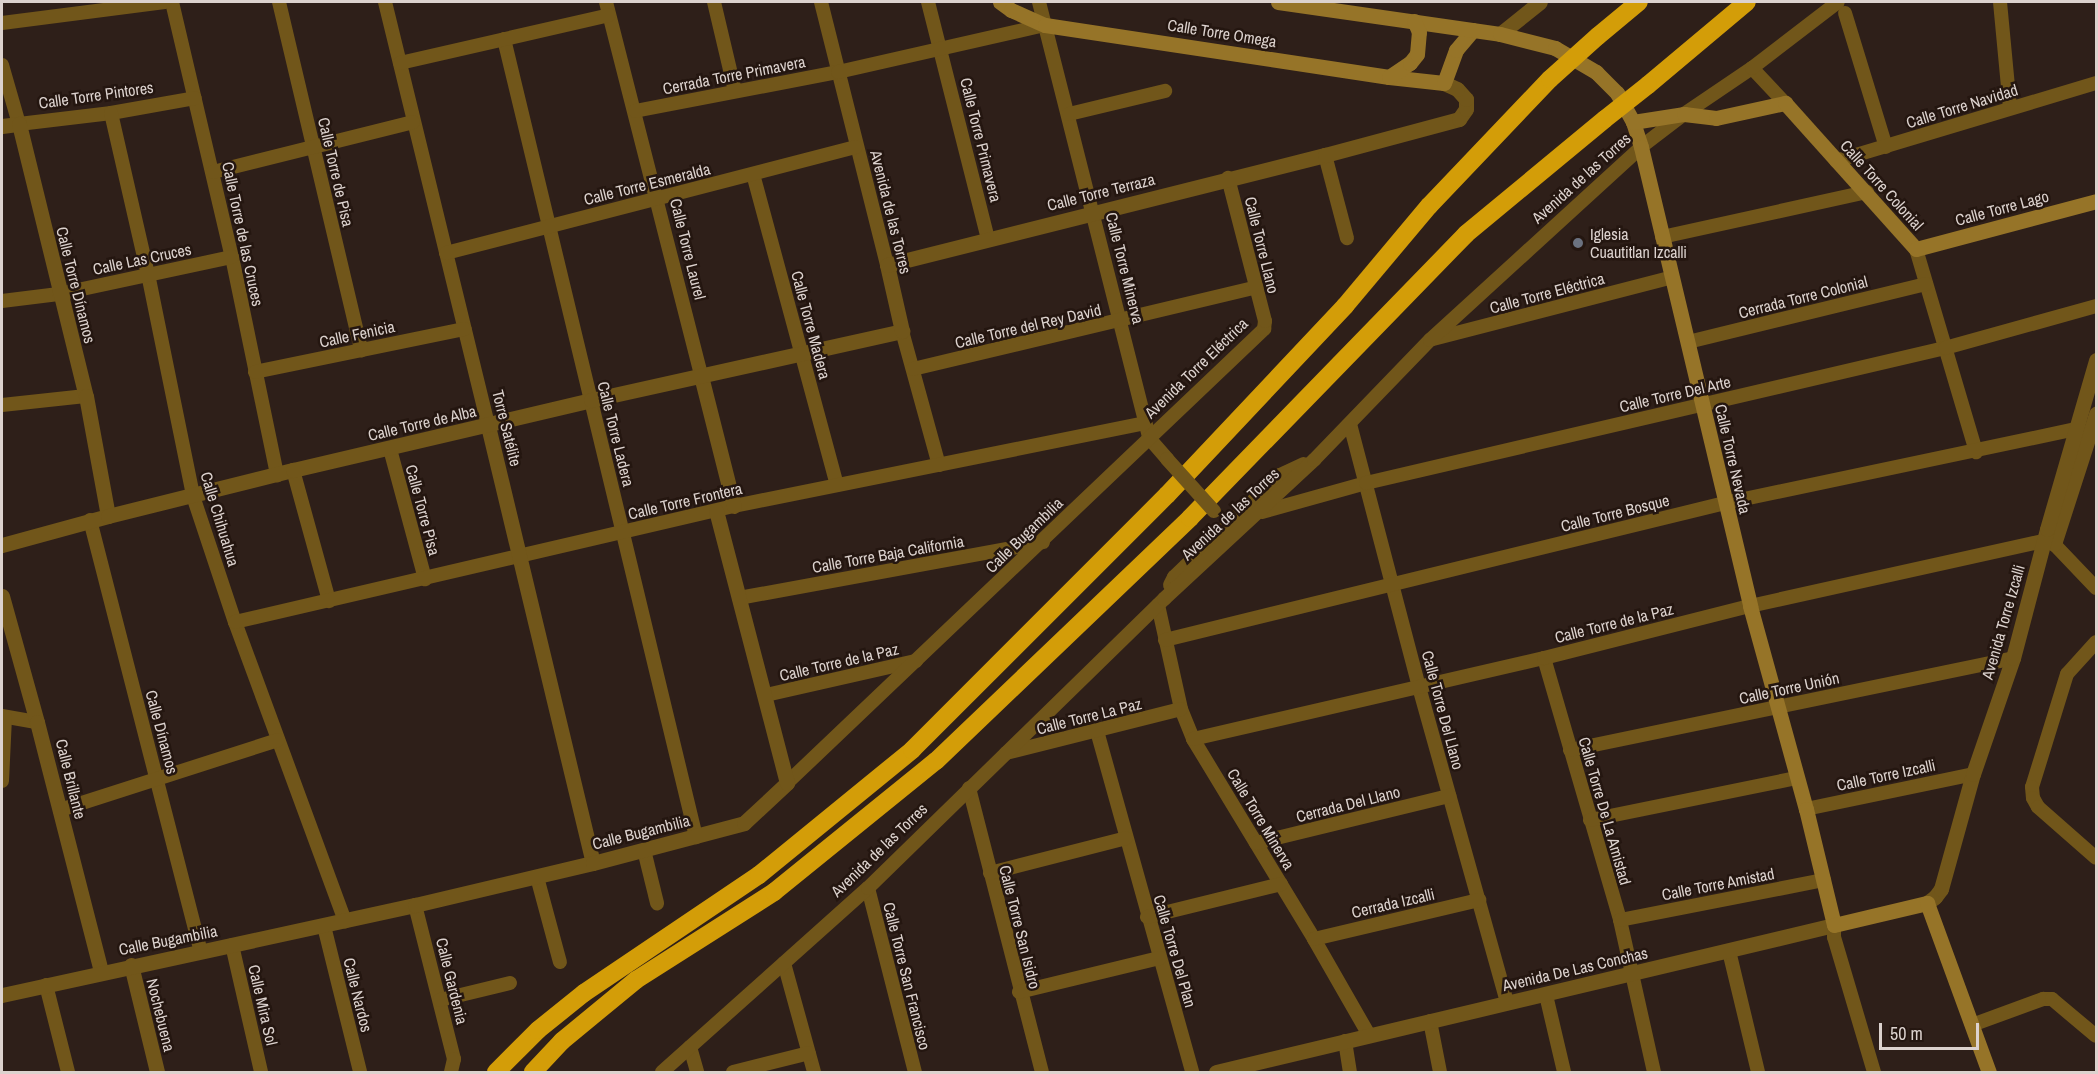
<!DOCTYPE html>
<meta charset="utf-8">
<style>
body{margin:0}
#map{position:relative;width:2098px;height:1074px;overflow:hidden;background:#2e1f19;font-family:"Archivo Narrow",sans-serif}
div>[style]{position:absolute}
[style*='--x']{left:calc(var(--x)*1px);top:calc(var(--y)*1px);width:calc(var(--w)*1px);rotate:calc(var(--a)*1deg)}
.minor>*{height:14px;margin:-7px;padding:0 7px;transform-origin:7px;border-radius:7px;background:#71561a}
.tertiary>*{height:15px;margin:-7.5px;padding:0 7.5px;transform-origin:7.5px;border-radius:7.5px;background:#71561a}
.secondary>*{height:15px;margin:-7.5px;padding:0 7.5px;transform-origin:7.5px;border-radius:7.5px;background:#967428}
.motorway>*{height:18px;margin:-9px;padding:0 9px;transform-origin:9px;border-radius:9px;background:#d39d08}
.minor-bridge>*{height:14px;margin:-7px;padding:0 7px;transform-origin:7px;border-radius:7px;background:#71561a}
.motorway-bridge>*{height:18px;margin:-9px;padding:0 9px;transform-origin:9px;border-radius:9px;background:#d39d08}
.dots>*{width:16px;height:16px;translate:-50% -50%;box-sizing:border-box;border:3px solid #241610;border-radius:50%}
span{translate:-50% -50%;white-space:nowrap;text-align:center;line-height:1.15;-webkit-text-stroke:5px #241610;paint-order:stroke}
.street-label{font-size:16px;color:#dcd2ce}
.poi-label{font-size:16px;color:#dcd2ce}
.left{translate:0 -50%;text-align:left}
.frame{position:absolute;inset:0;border:3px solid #dcd2ce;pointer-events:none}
.scale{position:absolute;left:1879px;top:1023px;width:100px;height:27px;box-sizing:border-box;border:3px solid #dcd2ce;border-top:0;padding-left:8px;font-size:18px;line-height:21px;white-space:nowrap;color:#dcd2ce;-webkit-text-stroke:4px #241610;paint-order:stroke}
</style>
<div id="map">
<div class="minor">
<i style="--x:172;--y:2;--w:262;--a:76.8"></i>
<i style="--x:232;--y:257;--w:223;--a:78.3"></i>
<i style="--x:279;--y:2;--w:358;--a:76.7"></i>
<i style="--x:385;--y:2;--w:436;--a:76.3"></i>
<i style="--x:606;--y:2;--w:386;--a:75.7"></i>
<i style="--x:714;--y:2;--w:91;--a:76.7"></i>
<i style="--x:821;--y:2;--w:271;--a:75.9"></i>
<i style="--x:928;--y:2;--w:244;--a:75.8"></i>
<i style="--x:1039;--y:2;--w:450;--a:75.8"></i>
<i style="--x:1149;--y:438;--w:28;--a:49"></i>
<i style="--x:2000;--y:2;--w:106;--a:84.6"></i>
<i style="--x:1845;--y:13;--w:140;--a:73"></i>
<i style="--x:2;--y:23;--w:164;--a:-7.3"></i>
<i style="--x:504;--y:39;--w:821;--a:76.47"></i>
<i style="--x:400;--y:63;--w:214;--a:-12.9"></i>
<i style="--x:2;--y:65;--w:61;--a:73.9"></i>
<i style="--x:19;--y:124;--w:93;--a:-6.8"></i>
<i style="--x:111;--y:113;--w:85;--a:-10.1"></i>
<i style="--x:1752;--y:68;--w:48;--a:46.7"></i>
<i style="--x:635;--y:111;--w:207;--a:-10.9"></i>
<i style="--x:838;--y:72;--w:212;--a:-12.8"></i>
<i style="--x:111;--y:113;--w:165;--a:77.1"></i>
<i style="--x:148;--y:274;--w:227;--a:78.5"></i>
<i style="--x:193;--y:496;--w:133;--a:71.6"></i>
<i style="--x:235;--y:622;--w:319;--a:69.8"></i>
<i style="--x:1069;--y:114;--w:99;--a:-13.5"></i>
<i style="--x:1325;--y:155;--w:86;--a:75.2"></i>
<i style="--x:1836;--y:161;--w:271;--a:-16.7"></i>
<i style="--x:213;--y:172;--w:206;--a:-14"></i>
<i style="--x:753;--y:174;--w:322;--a:74.9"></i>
<i style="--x:1662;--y:237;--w:210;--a:-12.4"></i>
<i style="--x:1916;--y:249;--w:212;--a:73.5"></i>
<i style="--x:446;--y:253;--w:423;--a:-14.5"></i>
<i style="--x:2;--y:301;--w:57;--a:-7"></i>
<i style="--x:59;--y:294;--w:177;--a:-12.1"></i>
<i style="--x:902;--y:331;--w:139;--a:74.6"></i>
<i style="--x:1433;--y:339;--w:247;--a:-14.5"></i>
<i style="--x:1688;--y:342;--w:245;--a:-13.7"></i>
<i style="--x:913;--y:369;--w:353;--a:-13.4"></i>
<i style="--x:255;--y:372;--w:214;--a:-11.6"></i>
<i style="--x:2;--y:405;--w:84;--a:-6.1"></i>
<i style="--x:1350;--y:424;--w:272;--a:75.3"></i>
<i style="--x:1419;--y:687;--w:328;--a:74.4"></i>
<i style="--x:390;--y:449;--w:135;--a:74.9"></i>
<i style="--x:293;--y:470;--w:136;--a:74.6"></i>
<i style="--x:1262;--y:512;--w:108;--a:-15.6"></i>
<i style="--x:1366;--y:483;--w:595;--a:-13.12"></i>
<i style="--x:1945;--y:348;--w:157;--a:-15.5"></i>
<i style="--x:90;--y:520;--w:445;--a:75.6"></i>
<i style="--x:1170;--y:585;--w:9;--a:-63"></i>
<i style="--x:1174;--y:577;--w:147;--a:-43.9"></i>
<i style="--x:1280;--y:475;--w:26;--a:-25"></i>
<i style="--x:739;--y:598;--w:309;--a:-10.4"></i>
<i style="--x:1158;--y:605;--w:107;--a:77.5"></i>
<i style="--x:1181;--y:709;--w:32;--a:68"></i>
<i style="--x:1193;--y:739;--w:234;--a:58.8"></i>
<i style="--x:1314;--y:939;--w:111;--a:60.2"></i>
<i style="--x:235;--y:622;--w:512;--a:-13.09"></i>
<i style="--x:734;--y:506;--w:419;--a:-11.4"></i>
<i style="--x:1165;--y:640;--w:577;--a:-13.75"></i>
<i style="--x:1725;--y:503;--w:359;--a:-11.9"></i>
<i style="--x:2096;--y:642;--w:43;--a:132.2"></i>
<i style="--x:2067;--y:674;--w:118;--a:107.2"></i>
<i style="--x:2032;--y:787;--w:11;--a:85"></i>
<i style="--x:2033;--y:798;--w:10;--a:61"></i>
<i style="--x:2038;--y:807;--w:77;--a:41.3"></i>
<i style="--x:1544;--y:658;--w:273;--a:73.8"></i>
<i style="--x:1620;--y:920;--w:156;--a:77.4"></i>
<i style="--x:766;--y:695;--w:154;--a:-12.8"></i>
<i style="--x:2;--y:716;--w:36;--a:10"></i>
<i style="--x:1097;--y:731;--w:354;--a:74.4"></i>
<i style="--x:1193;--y:739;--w:360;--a:-13"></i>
<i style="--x:1544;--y:658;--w:212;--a:-14.2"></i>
<i style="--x:1750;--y:606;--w:301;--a:-12.5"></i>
<i style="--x:2044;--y:541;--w:10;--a:17"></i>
<i style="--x:2054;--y:544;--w:61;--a:46.3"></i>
<i style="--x:1570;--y:750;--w:452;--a:-11.7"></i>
<i style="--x:1006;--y:753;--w:180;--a:-14.1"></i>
<i style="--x:2;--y:781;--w:64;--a:-87.3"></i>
<i style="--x:787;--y:783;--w:659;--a:-43.58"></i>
<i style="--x:1264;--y:329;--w:8;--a:-83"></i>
<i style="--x:1265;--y:321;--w:148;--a:-104.5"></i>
<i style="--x:969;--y:788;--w:293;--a:75.6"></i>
<i style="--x:1806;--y:809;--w:171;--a:-11.8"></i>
<i style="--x:60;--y:810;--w:229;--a:-17.8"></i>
<i style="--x:1590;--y:820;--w:211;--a:-11.5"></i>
<i style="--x:1256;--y:843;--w:199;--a:-13.7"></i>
<i style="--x:644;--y:850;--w:55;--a:76.2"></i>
<i style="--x:990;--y:873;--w:140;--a:-14.4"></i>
<i style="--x:537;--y:877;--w:88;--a:74.9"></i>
<i style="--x:868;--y:888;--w:190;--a:75.7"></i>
<i style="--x:415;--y:905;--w:159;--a:75.8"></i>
<i style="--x:454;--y:1059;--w:13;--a:103"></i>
<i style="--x:1147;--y:917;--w:138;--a:-13.8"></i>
<i style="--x:1620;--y:920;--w:208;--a:-11.1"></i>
<i style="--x:1834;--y:925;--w:12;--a:90"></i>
<i style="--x:1834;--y:937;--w:141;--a:73.5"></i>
<i style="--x:324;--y:926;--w:150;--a:76.1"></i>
<i style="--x:1314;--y:939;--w:170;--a:-13.3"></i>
<i style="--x:232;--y:945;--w:130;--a:77.1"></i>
<i style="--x:1729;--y:951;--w:124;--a:76.5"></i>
<i style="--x:784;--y:963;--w:113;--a:74.6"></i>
<i style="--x:46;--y:985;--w:90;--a:75.8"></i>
<i style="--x:1019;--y:992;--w:145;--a:-13.6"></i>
<i style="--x:1546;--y:995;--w:79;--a:76.8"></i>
<i style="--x:440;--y:1000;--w:72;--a:-13.7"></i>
<i style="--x:1430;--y:1021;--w:52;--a:78.9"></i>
<i style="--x:1972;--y:1025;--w:76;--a:-20.1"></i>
<i style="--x:2043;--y:999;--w:9;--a:0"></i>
<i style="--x:2052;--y:999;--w:57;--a:40.1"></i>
<i style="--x:1345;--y:1041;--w:31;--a:81"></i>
<i style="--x:690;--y:1047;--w:26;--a:74"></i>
<i style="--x:662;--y:1072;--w:276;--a:-41.8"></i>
<i style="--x:868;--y:888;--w:414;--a:-44.3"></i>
<i style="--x:1164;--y:599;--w:205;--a:-42.8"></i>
<i style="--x:1314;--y:460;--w:167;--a:-46"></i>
<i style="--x:1430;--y:340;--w:286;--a:-42.4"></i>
<i style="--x:1641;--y:147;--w:54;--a:-37.5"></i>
<i style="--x:1684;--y:114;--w:82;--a:-34.1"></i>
<i style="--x:1752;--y:68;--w:108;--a:-37.5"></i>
<i style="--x:733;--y:1072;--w:78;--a:-14"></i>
</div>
<div class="tertiary">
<i style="--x:1500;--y:34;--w:51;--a:-38.7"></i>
<i style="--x:2;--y:126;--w:17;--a:-7"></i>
<i style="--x:19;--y:124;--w:280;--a:76.2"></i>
<i style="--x:86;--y:396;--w:122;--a:79.6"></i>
<i style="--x:701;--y:376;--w:134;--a:75.8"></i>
<i style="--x:488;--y:426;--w:449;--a:76.5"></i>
<i style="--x:2054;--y:544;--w:137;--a:-72.1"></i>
<i style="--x:2;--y:545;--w:110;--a:-15.3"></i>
<i style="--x:108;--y:516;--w:191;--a:-14"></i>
<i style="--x:293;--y:470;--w:306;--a:-13.2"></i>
<i style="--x:591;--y:400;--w:319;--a:-12.5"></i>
<i style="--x:902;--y:331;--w:68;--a:-102.8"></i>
<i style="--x:887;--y:265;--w:452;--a:-14.1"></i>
<i style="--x:1325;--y:155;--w:139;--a:-15"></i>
<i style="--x:1459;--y:119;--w:12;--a:-55"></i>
<i style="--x:1466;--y:109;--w:10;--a:-90"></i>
<i style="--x:1466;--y:99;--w:13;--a:-132"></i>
<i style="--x:1457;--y:89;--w:14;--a:-155"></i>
<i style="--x:2;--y:596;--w:131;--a:74.5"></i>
<i style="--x:37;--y:722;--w:258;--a:75.6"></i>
<i style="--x:1927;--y:903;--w:10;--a:-37"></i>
<i style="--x:1935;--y:897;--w:10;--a:-53"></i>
<i style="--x:1941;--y:889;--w:119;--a:-74.5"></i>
<i style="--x:1973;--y:774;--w:123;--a:-71"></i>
<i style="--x:2013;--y:658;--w:133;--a:-75.2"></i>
<i style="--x:2047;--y:529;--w:176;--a:-73.8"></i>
<i style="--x:131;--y:965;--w:110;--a:76.3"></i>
<i style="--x:2;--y:995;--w:423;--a:-12.3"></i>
<i style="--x:415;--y:905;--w:183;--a:-13.3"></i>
<i style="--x:593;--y:863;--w:156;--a:-14.8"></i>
<i style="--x:744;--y:823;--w:59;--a:-42.9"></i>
<i style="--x:787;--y:783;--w:281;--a:-104.6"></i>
<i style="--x:1216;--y:1072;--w:635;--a:-13.38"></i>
</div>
<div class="secondary">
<i style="--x:1000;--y:2;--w:14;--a:36"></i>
<i style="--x:1011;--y:10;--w:37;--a:24"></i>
<i style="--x:1045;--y:25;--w:348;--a:8.6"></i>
<i style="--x:1389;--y:77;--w:55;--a:6.2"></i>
<i style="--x:1444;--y:83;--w:35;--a:-70"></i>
<i style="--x:1456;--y:50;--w:26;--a:-50"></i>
<i style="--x:1278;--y:2;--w:224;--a:8.2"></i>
<i style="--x:1500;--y:34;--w:57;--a:14.3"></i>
<i style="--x:1555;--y:48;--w:48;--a:30.3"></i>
<i style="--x:1596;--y:72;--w:30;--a:45"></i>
<i style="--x:1617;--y:93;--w:33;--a:61"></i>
<i style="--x:1633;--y:122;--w:26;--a:72"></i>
<i style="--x:1641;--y:147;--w:472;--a:76.6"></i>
<i style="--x:1750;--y:606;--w:211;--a:74.6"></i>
<i style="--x:1806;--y:809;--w:119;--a:76.4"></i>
<i style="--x:1834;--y:925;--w:96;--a:-13.3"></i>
<i style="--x:1927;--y:903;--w:180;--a:69.9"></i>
<i style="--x:1389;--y:77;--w:25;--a:-34"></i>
<i style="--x:1410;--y:63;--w:11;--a:-52"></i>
<i style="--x:1417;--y:54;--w:22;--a:-85"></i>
<i style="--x:1419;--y:32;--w:12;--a:-114"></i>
<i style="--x:1633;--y:122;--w:52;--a:-8.9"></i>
<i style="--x:1684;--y:114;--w:32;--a:7"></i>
<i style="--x:1716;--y:118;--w:71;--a:-12.3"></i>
<i style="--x:1785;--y:103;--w:196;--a:48.1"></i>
<i style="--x:1916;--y:249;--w:186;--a:-14.9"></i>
</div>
<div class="motorway">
<i style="--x:1598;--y:36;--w:53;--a:-39.7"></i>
<i style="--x:1648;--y:85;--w:129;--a:-40"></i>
<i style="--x:496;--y:1072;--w:59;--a:-45"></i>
<i style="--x:538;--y:1030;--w:59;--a:-38.8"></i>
<i style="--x:584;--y:993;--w:211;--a:-34"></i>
<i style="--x:759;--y:875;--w:198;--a:-39.2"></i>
<i style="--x:912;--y:750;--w:361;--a:-45"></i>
<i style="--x:1167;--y:495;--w:260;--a:-46.7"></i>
<i style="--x:1345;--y:306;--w:131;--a:-50"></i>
<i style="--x:1429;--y:206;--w:175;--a:-46.4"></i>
<i style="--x:533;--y:1072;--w:42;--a:-46.9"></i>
<i style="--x:562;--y:1041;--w:96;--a:-39.5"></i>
<i style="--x:636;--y:980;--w:164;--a:-32.5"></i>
<i style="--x:774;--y:892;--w:208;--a:-39"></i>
<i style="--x:936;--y:761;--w:352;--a:-43.7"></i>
<i style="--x:1190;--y:518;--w:396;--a:-45.8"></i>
<i style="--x:1466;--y:234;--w:180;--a:-39.6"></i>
</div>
<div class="minor-bridge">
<i style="--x:1167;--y:459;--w:70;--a:47.9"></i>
</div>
<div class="motorway-bridge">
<i style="--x:1550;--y:79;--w:64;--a:-41.9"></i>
<i style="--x:1605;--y:119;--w:55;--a:-38.3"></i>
</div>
<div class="dots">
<i style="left:1578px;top:243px;background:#6b7280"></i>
</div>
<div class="street-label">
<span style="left:1222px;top:33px;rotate:9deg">Calle Torre Omega</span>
<span style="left:734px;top:75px;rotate:-11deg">Cerrada Torre Primavera</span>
<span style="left:96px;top:95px;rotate:-8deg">Calle Torre Pintores</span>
<span style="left:1962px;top:106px;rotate:-17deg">Calle Torre Navidad</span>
<span style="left:981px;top:140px;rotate:76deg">Calle Torre Primavera</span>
<span style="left:336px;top:172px;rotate:77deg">Calle Torre de Pisa</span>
<span style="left:1581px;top:178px;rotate:-42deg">Avenida de las Torres</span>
<span style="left:647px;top:184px;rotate:-14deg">Calle Torre Esmeralda</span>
<span style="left:1882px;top:185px;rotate:48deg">Calle Torre Colonial</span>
<span style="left:1101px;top:192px;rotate:-14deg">Calle Torre Terraza</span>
<span style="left:2002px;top:208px;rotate:-15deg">Calle Torre Lago</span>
<span style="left:891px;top:212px;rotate:76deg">Avenida de las Torres</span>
<span style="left:243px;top:234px;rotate:78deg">Calle Torre de las Cruces</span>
<span style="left:1262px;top:245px;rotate:76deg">Calle Torre Llano</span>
<span style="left:688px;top:249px;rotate:76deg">Calle Torre Laurel</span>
<span style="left:142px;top:259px;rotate:-12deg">Calle Las Cruces</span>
<span style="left:1125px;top:268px;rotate:76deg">Calle Torre Minerva</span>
<span style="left:76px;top:285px;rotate:76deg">Calle Torre Dínamos</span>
<span style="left:1547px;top:293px;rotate:-15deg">Calle Torre Eléctrica</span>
<span style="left:1803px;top:297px;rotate:-14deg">Cerrada Torre Colonial</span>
<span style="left:811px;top:325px;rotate:75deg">Calle Torre Madera</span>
<span style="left:1028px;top:326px;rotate:-13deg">Calle Torre del Rey David</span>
<span style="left:357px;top:334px;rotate:-12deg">Calle Fenicia</span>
<span style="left:1196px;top:368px;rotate:-44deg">Avenida Torre Eléctrica</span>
<span style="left:1675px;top:394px;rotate:-13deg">Calle Torre Del Arte</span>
<span style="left:422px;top:423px;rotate:-13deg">Calle Torre de Alba</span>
<span style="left:507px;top:428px;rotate:76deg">Torre Satélite</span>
<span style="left:616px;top:434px;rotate:76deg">Calle Torre Ladera</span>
<span style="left:1733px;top:459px;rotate:77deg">Calle Torre Nevada</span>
<span style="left:685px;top:501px;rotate:-13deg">Calle Torre Frontera</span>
<span style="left:423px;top:510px;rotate:75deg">Calle Torre Pisa</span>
<span style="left:1615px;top:513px;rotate:-14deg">Calle Torre Bosque</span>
<span style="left:1230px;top:514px;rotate:-43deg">Avenida de las Torres</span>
<span style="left:220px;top:519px;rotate:73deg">Calle Chihuahua</span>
<span style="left:1024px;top:535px;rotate:-44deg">Calle Bugambilia</span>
<span style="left:888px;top:554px;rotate:-10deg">Calle Torre Baja California</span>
<span style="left:2003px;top:622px;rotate:-74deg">Avenida Torre Izcalli</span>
<span style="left:1614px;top:623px;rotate:-14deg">Calle Torre de la Paz</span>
<span style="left:839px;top:662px;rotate:-13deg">Calle Torre de la Paz</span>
<span style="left:1789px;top:688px;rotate:-12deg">Calle Torre Unión</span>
<span style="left:1443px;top:710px;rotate:75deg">Calle Torre Del Llano</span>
<span style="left:1089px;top:716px;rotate:-14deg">Calle Torre La Paz</span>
<span style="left:162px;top:732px;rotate:75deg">Calle Dínamos</span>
<span style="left:1886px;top:775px;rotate:-12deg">Calle Torre Izcalli</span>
<span style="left:71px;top:779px;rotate:76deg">Calle Brillante</span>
<span style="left:1348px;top:804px;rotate:-14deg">Cerrada Del Llano</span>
<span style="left:1605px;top:811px;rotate:74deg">Calle Torre De La Amistad</span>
<span style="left:1261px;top:819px;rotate:59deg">Calle Torre Minerva</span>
<span style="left:641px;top:832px;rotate:-14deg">Calle Bugambilia</span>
<span style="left:879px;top:850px;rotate:-44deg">Avenida de las Torres</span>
<span style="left:1718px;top:884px;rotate:-11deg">Calle Torre Amistad</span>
<span style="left:1393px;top:903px;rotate:-13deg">Cerrada Izcalli</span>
<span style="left:1020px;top:927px;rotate:76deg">Calle Torre San Isidro</span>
<span style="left:168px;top:940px;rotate:-11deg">Calle Bugambilia</span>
<span style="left:1175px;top:951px;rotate:74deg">Calle Torre Del Plan</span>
<span style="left:1575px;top:969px;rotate:-13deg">Avenida De Las Conchas</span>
<span style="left:907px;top:976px;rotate:76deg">Calle Torre San Francisco</span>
<span style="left:452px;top:981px;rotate:76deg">Calle Gardenia</span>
<span style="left:358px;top:995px;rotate:76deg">Calle Nardos</span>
<span style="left:263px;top:1005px;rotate:77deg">Calle Mira Sol</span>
<span style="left:161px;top:1015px;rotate:76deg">Nochebuena</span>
</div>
<div class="poi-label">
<span class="left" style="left:1590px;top:243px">Iglesia<br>Cuautitlan Izcalli</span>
</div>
<div class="frame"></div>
<div class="scale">50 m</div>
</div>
